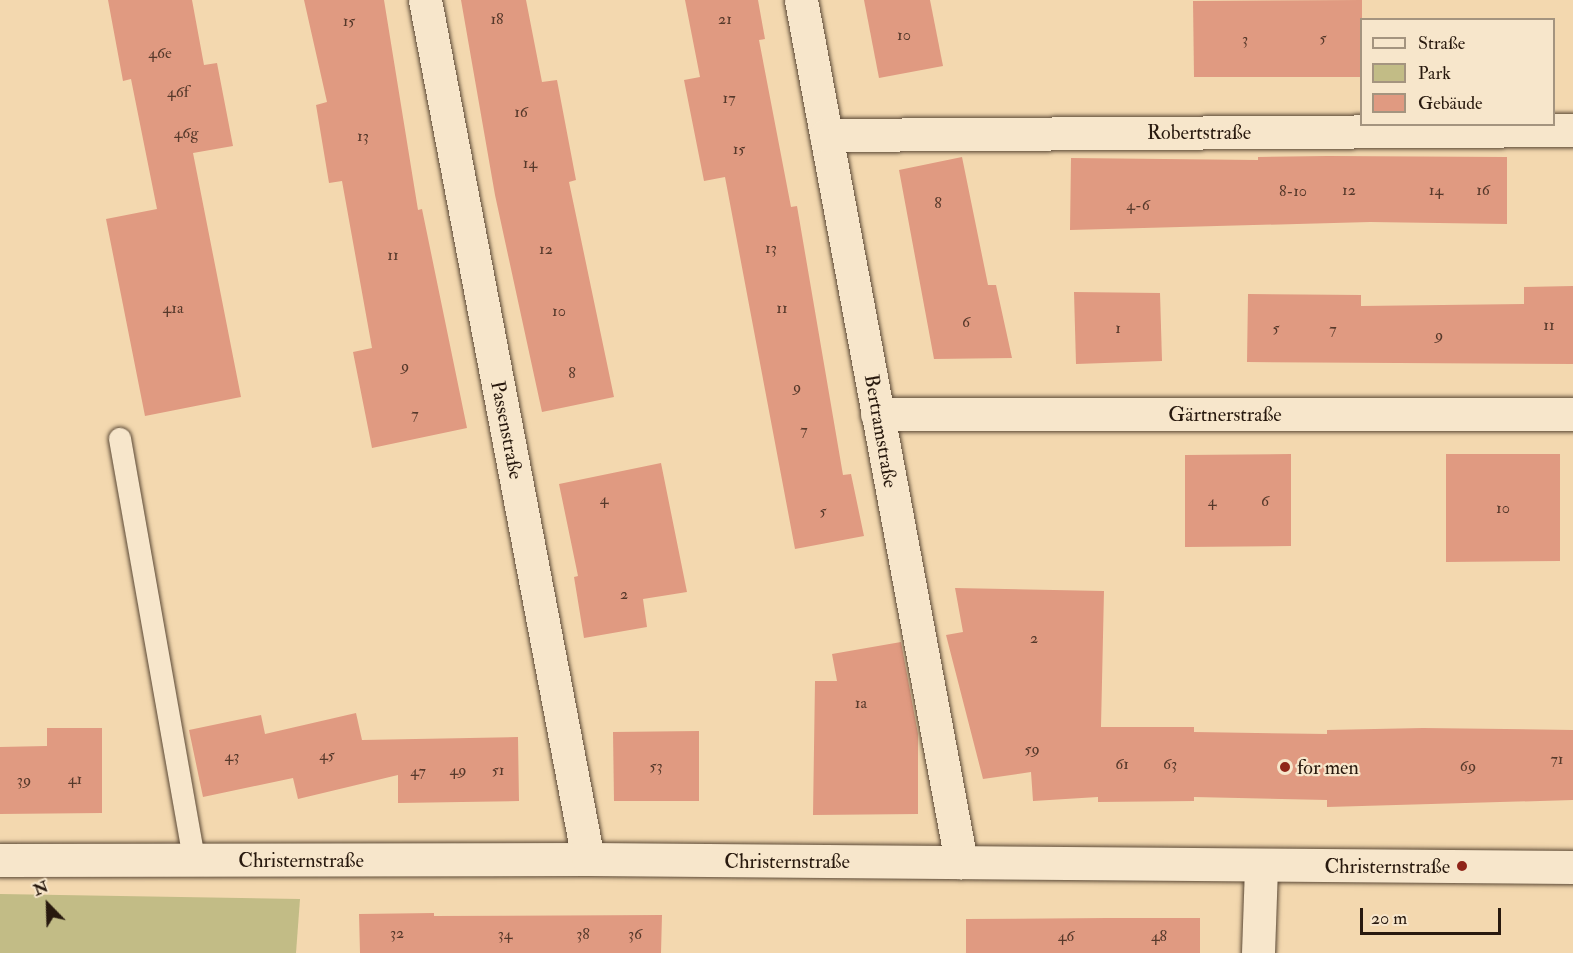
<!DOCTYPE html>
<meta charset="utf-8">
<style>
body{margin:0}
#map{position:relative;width:1573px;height:953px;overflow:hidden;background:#f3d8af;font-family:"IM FELL Double Pica",serif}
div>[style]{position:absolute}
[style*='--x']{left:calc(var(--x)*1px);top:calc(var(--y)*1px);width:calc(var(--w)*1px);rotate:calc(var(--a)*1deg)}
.green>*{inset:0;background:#c2bc86}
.building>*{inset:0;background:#e09a81}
.roads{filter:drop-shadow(0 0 2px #5b4936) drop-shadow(0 0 2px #5b4936)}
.service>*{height:22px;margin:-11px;padding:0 11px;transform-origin:11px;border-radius:11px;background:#f7e6cb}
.minor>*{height:33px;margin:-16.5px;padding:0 16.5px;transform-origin:16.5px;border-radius:16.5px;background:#f7e6cb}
.tertiary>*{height:33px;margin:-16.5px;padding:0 16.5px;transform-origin:16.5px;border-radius:16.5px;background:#f7e6cb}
.dots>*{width:16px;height:16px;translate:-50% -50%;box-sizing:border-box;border:3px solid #f7e6cb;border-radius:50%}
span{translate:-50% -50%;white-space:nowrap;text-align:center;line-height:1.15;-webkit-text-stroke:4.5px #f7e6cb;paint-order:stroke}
.number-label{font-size:16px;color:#56392b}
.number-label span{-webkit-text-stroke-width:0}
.street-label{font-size:20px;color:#28190e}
.poi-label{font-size:20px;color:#28190e}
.left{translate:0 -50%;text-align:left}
.right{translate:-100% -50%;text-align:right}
.legend{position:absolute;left:1360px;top:18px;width:195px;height:108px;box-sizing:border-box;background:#f7e6cb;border:2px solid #a4947f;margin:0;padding:8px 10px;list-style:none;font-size:18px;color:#28190e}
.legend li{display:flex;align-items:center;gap:12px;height:30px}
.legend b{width:30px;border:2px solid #a4947f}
.north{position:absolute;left:18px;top:875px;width:60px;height:60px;-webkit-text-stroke:4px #f7e6cb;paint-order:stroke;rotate:337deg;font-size:16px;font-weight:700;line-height:24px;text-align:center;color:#28190e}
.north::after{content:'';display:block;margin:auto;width:21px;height:27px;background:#28190e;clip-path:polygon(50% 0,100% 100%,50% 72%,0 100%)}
.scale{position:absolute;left:1360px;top:908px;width:141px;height:27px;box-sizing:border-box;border:3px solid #28190e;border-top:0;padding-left:8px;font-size:18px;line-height:21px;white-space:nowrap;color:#28190e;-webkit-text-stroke:4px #f7e6cb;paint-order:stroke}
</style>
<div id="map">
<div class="green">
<i style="clip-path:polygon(0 894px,300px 899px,296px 953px,0 953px)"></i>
</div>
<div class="building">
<i style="clip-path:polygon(108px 0,192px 0,204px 65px,217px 63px,233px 146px,193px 153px,241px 397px,145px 416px,106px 219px,157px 209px,131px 79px,123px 81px)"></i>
<i style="clip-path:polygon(304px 0,384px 0,418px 210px,422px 209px,467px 428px,372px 448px,353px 352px,372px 348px,342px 181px,329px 183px,316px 105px,327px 102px)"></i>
<i style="clip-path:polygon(461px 0,526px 0,542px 82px,557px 80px,576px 180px,569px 182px,614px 397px,542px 412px,495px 195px)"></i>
<i style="clip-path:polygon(685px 0,758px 0,765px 39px,759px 40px,791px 207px,797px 206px,843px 475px,851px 474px,864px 536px,795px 549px,725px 177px,704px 181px,684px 80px,700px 77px)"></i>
<i style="clip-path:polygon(864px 0,930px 0,943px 66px,879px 78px)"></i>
<i style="clip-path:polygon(1362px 0,1362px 77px,1194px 77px,1193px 1px)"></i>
<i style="clip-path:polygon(1328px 156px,1507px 157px,1507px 224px,1370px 222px,1070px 230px,1071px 158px,1258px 160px,1258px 157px)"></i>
<i style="clip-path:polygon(962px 157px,988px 285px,996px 285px,1012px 358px,934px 359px,899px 170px)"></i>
<i style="clip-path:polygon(1573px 286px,1573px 364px,1247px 362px,1248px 294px,1361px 295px,1361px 306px,1524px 304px,1524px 287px)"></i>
<i style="clip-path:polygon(1074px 292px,1160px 293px,1162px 361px,1076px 364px)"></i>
<i style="clip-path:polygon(1291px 454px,1291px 546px,1185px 547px,1185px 455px)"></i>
<i style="clip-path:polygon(1446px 454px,1560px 454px,1560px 561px,1446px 562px)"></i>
<i style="clip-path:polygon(661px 463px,687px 592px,643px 599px,647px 627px,584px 638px,574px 577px,578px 576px,559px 484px)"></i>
<i style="clip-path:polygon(955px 588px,1104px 591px,1101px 727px,1194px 727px,1194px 732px,1327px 734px,1327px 730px,1423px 728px,1573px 730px,1573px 800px,1327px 807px,1327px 800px,1194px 797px,1194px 801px,1098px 802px,1098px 797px,1033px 801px,1031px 772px,983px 779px,946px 635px,963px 632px)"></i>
<i style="clip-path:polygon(901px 642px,918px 734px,918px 814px,813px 815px,815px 681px,837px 681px,832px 654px)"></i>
<i style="clip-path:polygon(356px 713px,362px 740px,518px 737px,519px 801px,398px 803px,398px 775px,298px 799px,293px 778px,203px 797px,189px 730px,261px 715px,265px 734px)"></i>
<i style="clip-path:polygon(47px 728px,102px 728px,102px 813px,0 814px,0 747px,47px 746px)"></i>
<i style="clip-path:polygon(699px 731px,699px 801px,614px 801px,613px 732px)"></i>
<i style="clip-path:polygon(434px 913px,434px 916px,662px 915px,661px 953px,360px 953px,359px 914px)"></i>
<i style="clip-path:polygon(1107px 918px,1200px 918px,1200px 953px,966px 953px,966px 919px)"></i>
</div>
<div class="roads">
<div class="service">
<i style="--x:120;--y:439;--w:427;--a:80"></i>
</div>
<div class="minor">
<i style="--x:425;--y:0;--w:874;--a:79.26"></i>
<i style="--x:801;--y:0;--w:877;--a:79.48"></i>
<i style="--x:826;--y:135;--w:747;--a:-0.38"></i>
<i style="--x:877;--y:414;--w:696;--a:0"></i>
<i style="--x:1258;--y:953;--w:88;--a:-88"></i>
</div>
<div class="tertiary">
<i style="--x:0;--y:860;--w:588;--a:-0.1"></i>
<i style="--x:588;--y:859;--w:985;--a:0.47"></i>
</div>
</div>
<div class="dots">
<i style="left:1285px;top:767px;background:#8f2418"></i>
<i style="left:1462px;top:866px;background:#8f2418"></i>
</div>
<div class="number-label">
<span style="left:497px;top:19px">18</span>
<span style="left:725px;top:19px">21</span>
<span style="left:349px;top:21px">15</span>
<span style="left:904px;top:35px">10</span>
<span style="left:1323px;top:38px">5</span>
<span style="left:1245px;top:39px">3</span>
<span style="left:160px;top:53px">46e</span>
<span style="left:178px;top:92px">46f</span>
<span style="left:729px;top:98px">17</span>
<span style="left:521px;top:112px">16</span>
<span style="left:186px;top:133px">46g</span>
<span style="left:363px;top:136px">13</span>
<span style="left:739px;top:149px">15</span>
<span style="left:530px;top:163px">14</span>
<span style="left:1349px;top:190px">12</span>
<span style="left:1436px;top:190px">14</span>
<span style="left:1483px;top:190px">16</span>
<span style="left:1293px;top:191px">8-10</span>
<span style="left:938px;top:203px">8</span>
<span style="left:1138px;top:205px">4-6</span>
<span style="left:771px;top:248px">13</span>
<span style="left:546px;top:249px">12</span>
<span style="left:393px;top:255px">11</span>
<span style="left:173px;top:308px">41a</span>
<span style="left:782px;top:308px">11</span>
<span style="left:559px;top:311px">10</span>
<span style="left:966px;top:322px">6</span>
<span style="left:1549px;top:325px">11</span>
<span style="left:1118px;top:328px">1</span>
<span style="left:1276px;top:328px">5</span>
<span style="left:1333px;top:329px">7</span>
<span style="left:1439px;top:335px">9</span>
<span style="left:405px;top:366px">9</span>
<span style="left:572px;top:373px">8</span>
<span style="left:797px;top:387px">9</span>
<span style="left:415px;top:414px">7</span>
<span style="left:804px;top:430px">7</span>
<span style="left:604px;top:499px">4</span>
<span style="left:1212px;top:501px">4</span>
<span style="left:1265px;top:501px">6</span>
<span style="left:1503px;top:508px">10</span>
<span style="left:823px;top:511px">5</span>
<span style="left:624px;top:594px">2</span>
<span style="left:1034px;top:638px">2</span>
<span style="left:861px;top:703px">1a</span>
<span style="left:1032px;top:749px">59</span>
<span style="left:327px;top:755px">45</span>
<span style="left:232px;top:756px">43</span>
<span style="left:1557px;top:759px">71</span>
<span style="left:1122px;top:764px">61</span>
<span style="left:1170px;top:764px">63</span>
<span style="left:656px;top:766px">53</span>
<span style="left:1468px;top:766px">69</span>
<span style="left:458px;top:770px">49</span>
<span style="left:498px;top:770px">51</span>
<span style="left:418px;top:771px">47</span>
<span style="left:75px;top:779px">41</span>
<span style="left:24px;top:780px">39</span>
<span style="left:397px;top:933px">32</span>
<span style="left:505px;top:934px">34</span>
<span style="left:583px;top:934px">38</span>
<span style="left:635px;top:934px">36</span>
<span style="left:1066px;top:936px">46</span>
<span style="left:1159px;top:936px">48</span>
</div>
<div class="street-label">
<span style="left:1199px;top:132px">Robertstraße</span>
<span style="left:1225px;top:414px">Gärtnerstraße</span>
<span style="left:507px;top:430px;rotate:79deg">Passenstraße</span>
<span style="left:881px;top:431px;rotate:80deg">Bertramstraße</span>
<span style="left:301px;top:860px">Christernstraße</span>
<span style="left:787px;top:861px">Christernstraße</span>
</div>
<div class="poi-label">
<span class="left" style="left:1297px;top:767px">for men</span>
<span class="right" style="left:1450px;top:866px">Christernstraße</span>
</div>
<ul class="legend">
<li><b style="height:8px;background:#f7e6cb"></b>Straße</li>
<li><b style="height:16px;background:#c2bc86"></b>Park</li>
<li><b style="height:16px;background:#e09a81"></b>Gebäude</li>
</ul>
<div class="north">N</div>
<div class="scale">20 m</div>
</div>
